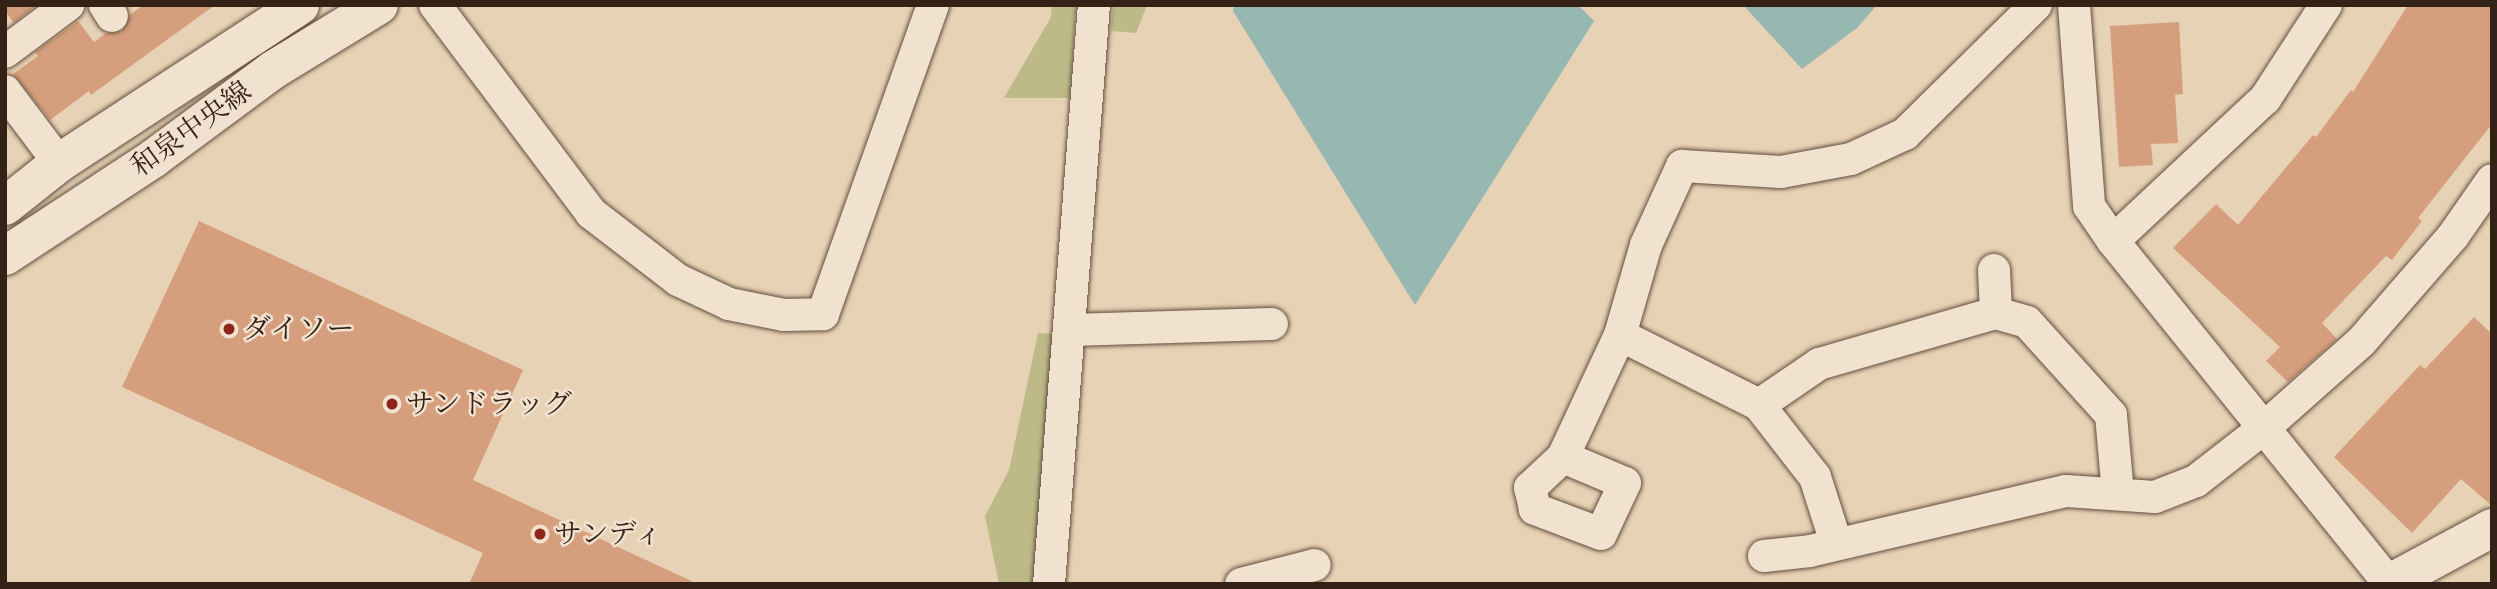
<!DOCTYPE html>
<meta charset="utf-8">
<style>
body{margin:0}
#map{position:relative;width:2497px;height:589px;overflow:hidden;background:#e8d2b5;font-family:"IM FELL Great Primer","Noto Serif JP",serif}
div>[style]{position:absolute}
[style*='--x']{left:calc(var(--x)*1px);top:calc(var(--y)*1px);width:calc(var(--w)*1px);rotate:calc(var(--a)*1deg)}
.green>*{inset:0;background:#bdba88}
.water>*{inset:0;background:#97b7b1}
.building>*{inset:0;background:#d59f7d}
.roads{filter:drop-shadow(0 0 2px #624e3e) drop-shadow(0 0 2px #624e3e)}
.street>*{height:32px;margin:-16px;padding:0 16px;transform-origin:16px;border-radius:16px;background:#f0e2cf}
.secondary>*{height:38px;margin:-19px;padding:0 19px;transform-origin:19px;border-radius:19px;background:#f0e2cf}
.dots>*{width:19px;height:19px;translate:-50% -50%;box-sizing:border-box;border:4px solid #f0e2cf;border-radius:50%}
span{translate:-50% -50%;white-space:nowrap;text-align:center;line-height:1.15;-webkit-text-stroke:5px #f0e2cf;paint-order:stroke}
.street-label{font-size:28px;color:#352217}
.poi-label{font-size:28px;color:#352217}
.left{translate:0 -50%;text-align:left}
.frame{position:absolute;inset:0;border:7px solid #352217;pointer-events:none}
</style>
<div id="map">
<div class="green">
<i style="clip-path:polygon(1052px 5px,1076px 5px,1070px 98px,1004px 98px,1051px 17px)"></i>
<i style="clip-path:polygon(1113px 5px,1147px 5px,1136px 33px,1111px 31px)"></i>
<i style="clip-path:polygon(1038px 333px,1053px 334px,1033px 584px,999px 584px,985px 516px,1009px 470px)"></i>
</div>
<div class="water">
<i style="clip-path:polygon(1234px 5px,1578px 5px,1594px 21px,1415px 305px,1233px 11px)"></i>
<i style="clip-path:polygon(1743px 5px,1877px 5px,1857px 28px,1802px 69px)"></i>
</div>
<div class="building">
<i style="clip-path:polygon(5px 5px,37px 5px,14px 23px,5px 11px)"></i>
<i style="clip-path:polygon(143px 5px,215px 5px,91px 95px,89px 91px,50px 120px,13px 74px,38px 56px,35px 52px,78px 21px,94px 42px,106px 33px,122px 31px,130px 15px)"></i>
<i style="clip-path:polygon(2408px 5px,2492px 5px,2492px 124px,2418px 218px,2422px 221px,2392px 260px,2386px 256px,2322px 323px,2337px 339px,2288px 382px,2266px 361px,2280px 347px,2173px 248px,2216px 204px,2238px 225px,2313px 135px,2316px 137px,2351px 90px,2353px 92px)"></i>
<i style="clip-path:polygon(2179px 22px,2183px 94px,2175px 95px,2178px 143px,2151px 144px,2153px 165px,2119px 167px,2110px 26px)"></i>
<i style="clip-path:polygon(199px 221px,523px 370px,473px 480px,698px 584px,469px 584px,483px 553px,122px 387px)"></i>
<i style="clip-path:polygon(2474px 317px,2492px 334px,2492px 506px,2461px 479px,2412px 533px,2334px 457px,2420px 365px,2425px 369px)"></i>
</div>
<div class="roads">
<div class="street">
<i style="--x:105;--y:5;--w:13;--a:58"></i>
<i style="--x:435;--y:5;--w:260;--a:53.1"></i>
<i style="--x:591;--y:213;--w:110;--a:37.6"></i>
<i style="--x:678;--y:280;--w:56;--a:25.2"></i>
<i style="--x:729;--y:304;--w:56;--a:11.3"></i>
<i style="--x:784;--y:315;--w:39;--a:-1"></i>
<i style="--x:823;--y:314;--w:328;--a:-70.4"></i>
<i style="--x:2074;--y:5;--w:202;--a:85.7"></i>
<i style="--x:2089;--y:206;--w:42;--a:55.6"></i>
<i style="--x:2113;--y:241;--w:439;--a:51.1"></i>
<i style="--x:5;--y:52;--w:79;--a:-36.7"></i>
<i style="--x:5;--y:91;--w:90;--a:53.1"></i>
<i style="--x:2113;--y:241;--w:208;--a:-43.1"></i>
<i style="--x:2265;--y:99;--w:112;--a:-57"></i>
<i style="--x:1994;--y:270;--w:43;--a:87.3"></i>
<i style="--x:1070;--y:330;--w:202;--a:-1.7"></i>
<i style="--x:1620;--y:335;--w:156;--a:26.7"></i>
<i style="--x:1759;--y:405;--w:91;--a:52.1"></i>
<i style="--x:1815;--y:477;--w:69;--a:72.3"></i>
<i style="--x:1759;--y:405;--w:73;--a:-34.3"></i>
<i style="--x:1819;--y:364;--w:184;--a:-16.1"></i>
<i style="--x:1996;--y:313;--w:32;--a:16"></i>
<i style="--x:2027;--y:322;--w:125;--a:47.9"></i>
<i style="--x:2111;--y:415;--w:78;--a:84.9"></i>
<i style="--x:1563;--y:457;--w:67;--a:22.8"></i>
<i style="--x:1625;--y:483;--w:56;--a:115.2"></i>
<i style="--x:1601;--y:534;--w:71;--a:-159.3"></i>
<i style="--x:1535;--y:509;--w:22;--a:-103"></i>
<i style="--x:1530;--y:488;--w:45;--a:-43.2"></i>
<i style="--x:1563;--y:457;--w:135;--a:-65"></i>
<i style="--x:1620;--y:335;--w:94;--a:-73.9"></i>
<i style="--x:1646;--y:245;--w:87;--a:-65.5"></i>
<i style="--x:1682;--y:166;--w:99;--a:3.5"></i>
<i style="--x:1781;--y:172;--w:71;--a:-10.5"></i>
<i style="--x:1851;--y:159;--w:60;--a:-24.8"></i>
<i style="--x:1905;--y:134;--w:184;--a:-44.6"></i>
<i style="--x:1764;--y:556;--w:46;--a:-6.2"></i>
<i style="--x:1810;--y:551;--w:263;--a:-13.2"></i>
<i style="--x:2066;--y:491;--w:89;--a:3.9"></i>
<i style="--x:2155;--y:497;--w:44;--a:-21.3"></i>
<i style="--x:2196;--y:481;--w:86;--a:-37.9"></i>
<i style="--x:2264;--y:428;--w:130;--a:-41.6"></i>
<i style="--x:2361;--y:342;--w:140;--a:-49"></i>
<i style="--x:2453;--y:236;--w:68;--a:-55.1"></i>
<i style="--x:1049;--y:584;--w:581;--a:-85.56"></i>
<i style="--x:1241;--y:584;--w:76;--a:-14.4"></i>
</div>
<div class="secondary">
<i style="--x:5;--y:206;--w:69;--a:-38.5"></i>
<i style="--x:59;--y:163;--w:288;--a:-33.2"></i>
<i style="--x:5;--y:256;--w:178;--a:-33.3"></i>
<i style="--x:154;--y:158;--w:148;--a:-36.5"></i>
<i style="--x:273;--y:70;--w:124;--a:-31.5"></i>
<i style="--x:2388;--y:584;--w:118;--a:-28.3"></i>
</div>
</div>
<div class="dots">
<i style="left:229px;top:329px;background:#8f2418"></i>
<i style="left:392px;top:404px;background:#8f2418"></i>
<i style="left:540px;top:534px;background:#8f2418"></i>
</div>
<div class="street-label">
<span style="left:191px;top:129px;rotate:-36deg">和泉中央線</span>
</div>
<div class="poi-label">
<span class="left" style="left:243px;top:329px">ダイソー</span>
<span class="left" style="left:406px;top:404px">サンドラッグ</span>
<span class="left" style="left:554px;top:534px">サンディ</span>
</div>
<div class="frame"></div>
</div>
